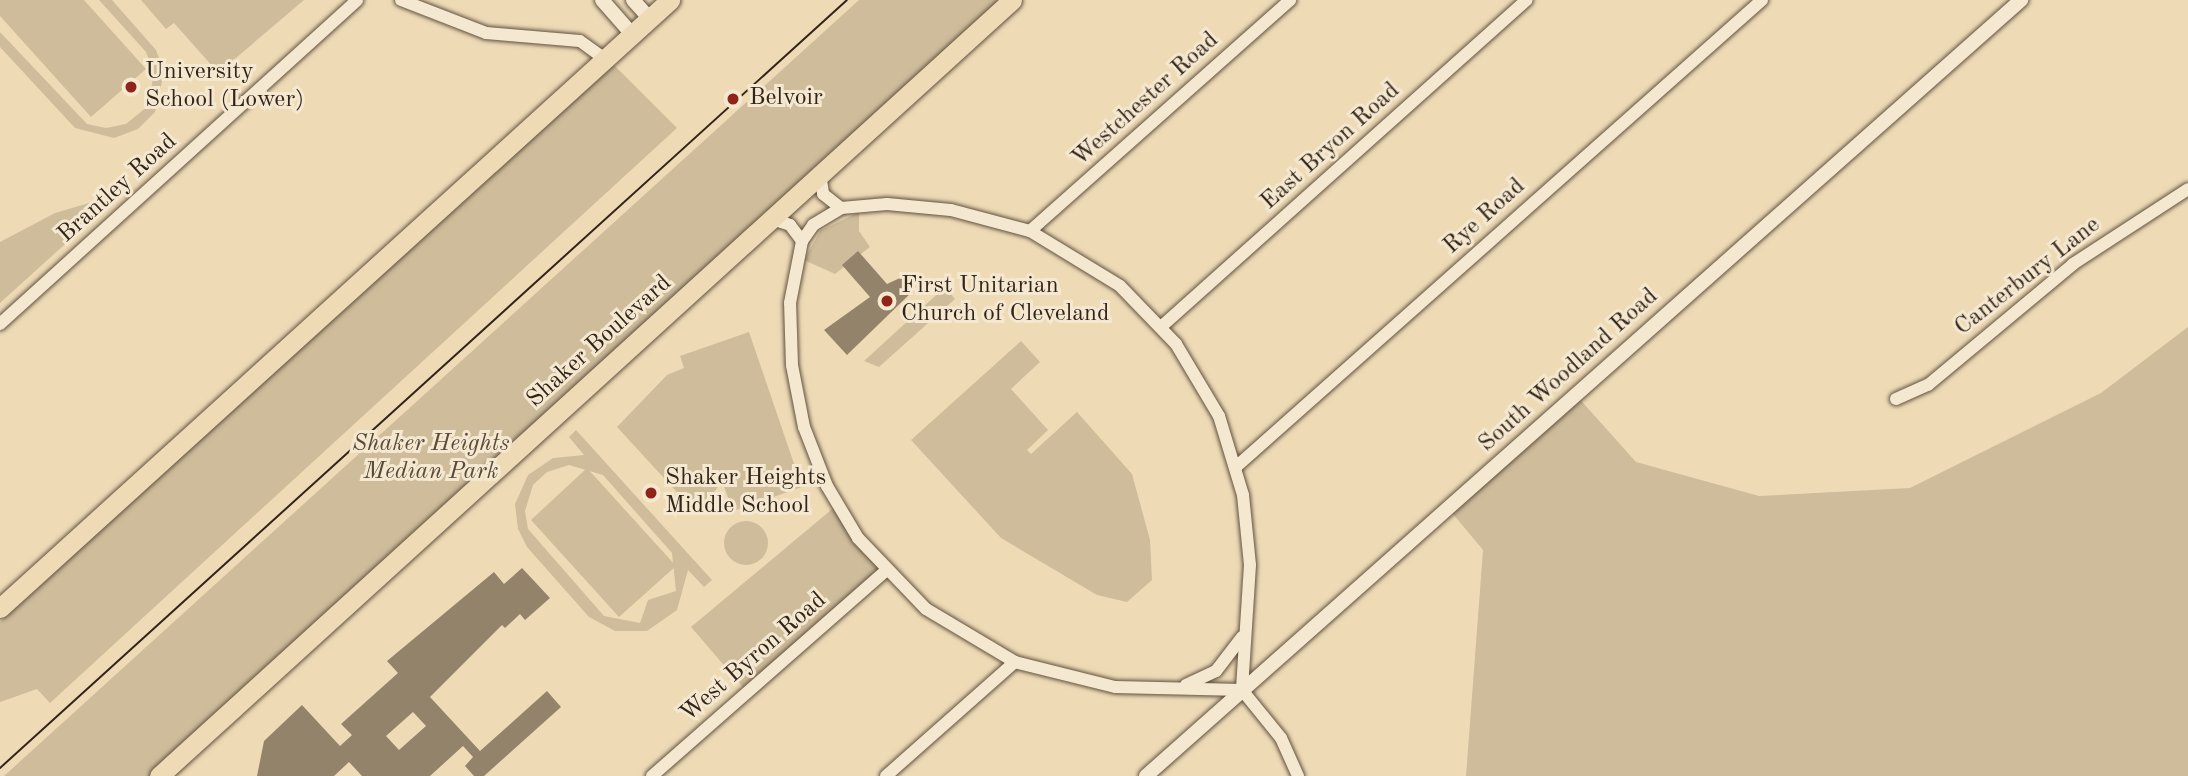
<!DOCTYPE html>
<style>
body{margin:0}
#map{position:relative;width:2188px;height:776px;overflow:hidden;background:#eedbb6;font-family:"Old Standard TT",serif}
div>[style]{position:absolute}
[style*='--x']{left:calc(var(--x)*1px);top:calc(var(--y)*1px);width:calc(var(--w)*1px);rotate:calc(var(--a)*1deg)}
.green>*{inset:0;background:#cebc9b}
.round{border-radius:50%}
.building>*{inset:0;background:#94836b}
.roads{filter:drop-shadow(0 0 2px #625241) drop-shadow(0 0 2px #625241)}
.minor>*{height:12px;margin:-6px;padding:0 6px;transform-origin:6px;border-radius:6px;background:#f4e8d0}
.tertiary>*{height:14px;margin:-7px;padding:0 7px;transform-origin:7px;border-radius:7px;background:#f4e8d0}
.primary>*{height:19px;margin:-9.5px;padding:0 9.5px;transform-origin:9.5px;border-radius:9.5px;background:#eedbb6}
.tram>*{height:2px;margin:-1px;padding:0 1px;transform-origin:1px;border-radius:1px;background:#33241a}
.dots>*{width:19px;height:19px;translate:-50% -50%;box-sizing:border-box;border:4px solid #f4e8d0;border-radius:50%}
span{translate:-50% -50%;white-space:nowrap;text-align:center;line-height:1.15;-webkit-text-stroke:6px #f4e8d0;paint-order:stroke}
.poi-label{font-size:24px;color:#33241a}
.left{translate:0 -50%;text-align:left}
.street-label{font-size:24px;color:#33241a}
.park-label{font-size:24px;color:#5a4a3a;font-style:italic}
</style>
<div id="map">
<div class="green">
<i style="clip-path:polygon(0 0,84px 0,146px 69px,91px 117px,0 16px)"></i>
<i style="clip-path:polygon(99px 0,112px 0,156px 50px,164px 73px,155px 112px,138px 129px,114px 138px,75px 128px,0 47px,0 32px,87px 124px,106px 128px,126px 124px,148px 106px,154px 72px,146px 52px)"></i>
<i style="clip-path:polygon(141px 0,304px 0,223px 69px,213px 67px,174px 23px,166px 29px)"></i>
<i style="clip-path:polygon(859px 0,1012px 0,159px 776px,4px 776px)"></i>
<i style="clip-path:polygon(613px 64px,677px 128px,50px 703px,37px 689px,0 702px,0 622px)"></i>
<i style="clip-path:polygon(89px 203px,95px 217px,0 303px,0 242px,55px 213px)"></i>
<i style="clip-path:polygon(859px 212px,859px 231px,870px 247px,835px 274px,804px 260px,820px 231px)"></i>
<i style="clip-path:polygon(945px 287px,955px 299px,879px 367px,864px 361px)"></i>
<i style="clip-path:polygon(2188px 327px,2188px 776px,1466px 776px,1483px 550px,1448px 508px,1576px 395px,1636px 462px,1759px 496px,1910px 488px,2101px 393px)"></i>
<i style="clip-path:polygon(749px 332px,802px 487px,733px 511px,722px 481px,698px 515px,617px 427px,667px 375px,684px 368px,680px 356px)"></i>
<i style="clip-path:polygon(1021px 341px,1040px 362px,1011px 389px,1048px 430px,1027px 450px,1031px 454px,1077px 412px,1132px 474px,1150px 540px,1152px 580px,1127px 602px,1097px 595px,1001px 538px,911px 440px)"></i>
<i style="clip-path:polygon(evenodd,576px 430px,712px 580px,704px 587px,688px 570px,677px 610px,647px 631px,615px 631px,589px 617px,527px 547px,518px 529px,515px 504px,528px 475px,553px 458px,584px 455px,569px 437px,576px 430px,569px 465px,603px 475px,672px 553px,676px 591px,648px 600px,640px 623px,604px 616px,528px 529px,525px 511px,533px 485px,547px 472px,569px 465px)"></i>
<i style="clip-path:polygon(587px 468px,676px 566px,619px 617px,531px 520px)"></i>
<i style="clip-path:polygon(837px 505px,885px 571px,747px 692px,691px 627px)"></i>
<i class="round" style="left:724px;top:521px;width:44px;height:44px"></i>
</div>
<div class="building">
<i style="clip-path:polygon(858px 251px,887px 284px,902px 277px,914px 290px,847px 355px,824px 330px,870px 297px,842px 265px)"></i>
<i style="clip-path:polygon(evenodd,522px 568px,550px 598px,525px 620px,520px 614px,505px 628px,502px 625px,430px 697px,480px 751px,547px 691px,561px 707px,484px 776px,474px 776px,465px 766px,473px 757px,463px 746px,430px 776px,362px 776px,349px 762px,334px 776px,257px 776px,264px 741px,302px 705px,340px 746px,352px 735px,341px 724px,398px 673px,387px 661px,494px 572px,504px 584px,522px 568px,413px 712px,426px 726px,399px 750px,386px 736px,413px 712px)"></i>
</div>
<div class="roads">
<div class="minor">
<i style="--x:401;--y:0;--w:91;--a:21.2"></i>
<i style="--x:486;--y:33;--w:94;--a:4.9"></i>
<i style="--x:580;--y:41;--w:31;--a:36"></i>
<i style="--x:820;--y:174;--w:20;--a:81"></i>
<i style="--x:823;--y:194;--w:23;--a:38"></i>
<i style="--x:887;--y:204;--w:64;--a:5.4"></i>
<i style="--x:951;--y:210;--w:82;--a:14.9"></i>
<i style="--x:1030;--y:231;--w:105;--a:31.4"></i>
<i style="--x:1120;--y:286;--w:81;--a:46"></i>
<i style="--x:1176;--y:344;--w:84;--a:59.2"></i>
<i style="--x:1219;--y:416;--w:83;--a:73.1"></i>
<i style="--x:1243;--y:495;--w:70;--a:84.3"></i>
<i style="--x:1250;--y:565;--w:125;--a:93.7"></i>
<i style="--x:1242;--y:690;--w:127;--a:-178.6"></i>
<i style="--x:1115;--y:687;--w:103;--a:-166"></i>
<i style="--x:1015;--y:662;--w:104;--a:-149.2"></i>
<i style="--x:926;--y:609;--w:98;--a:-133.8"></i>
<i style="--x:858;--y:538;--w:61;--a:-120.8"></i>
<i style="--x:827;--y:486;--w:63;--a:-111.3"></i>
<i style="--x:804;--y:427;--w:63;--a:-101"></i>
<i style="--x:792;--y:365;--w:62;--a:-91.8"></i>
<i style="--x:790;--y:303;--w:63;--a:-79"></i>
<i style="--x:802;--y:241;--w:19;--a:-55"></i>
<i style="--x:813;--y:225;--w:33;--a:-31"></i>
<i style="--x:841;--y:208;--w:46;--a:-5"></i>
<i style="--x:772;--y:219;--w:19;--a:18"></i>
<i style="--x:790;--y:225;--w:20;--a:53"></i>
<i style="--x:1030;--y:231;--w:348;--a:-41.6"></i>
<i style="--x:0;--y:324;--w:482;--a:-42.2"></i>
<i style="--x:1162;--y:326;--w:489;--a:-41.8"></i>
<i style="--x:1896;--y:399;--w:35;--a:-24"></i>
<i style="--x:1928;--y:385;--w:189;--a:-39.8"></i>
<i style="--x:2073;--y:264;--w:137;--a:-33.1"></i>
<i style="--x:1237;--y:466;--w:702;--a:-41.59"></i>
<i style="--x:1186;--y:685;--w:33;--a:-25"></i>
<i style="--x:1216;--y:671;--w:43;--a:-52.6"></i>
<i style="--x:1242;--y:690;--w:62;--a:50.9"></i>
<i style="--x:1281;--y:738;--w:42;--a:65.9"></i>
<i style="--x:652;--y:776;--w:310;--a:-41.3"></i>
<i style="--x:886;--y:776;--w:172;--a:-41.5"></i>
</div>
<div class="tertiary">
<i style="--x:602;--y:0;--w:45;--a:48.6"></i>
<i style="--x:633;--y:0;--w:25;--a:48"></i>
<i style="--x:1146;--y:776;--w:1170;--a:-41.57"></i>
</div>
<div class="primary">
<i style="--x:0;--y:608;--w:905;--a:-42.22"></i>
<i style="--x:159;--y:776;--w:1153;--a:-42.29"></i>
</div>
</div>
<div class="tram">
<i style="--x:0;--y:768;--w:1143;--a:-42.2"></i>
</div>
<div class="dots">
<i style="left:131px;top:87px;background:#8f2418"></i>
<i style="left:733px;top:99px;background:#8f2418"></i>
<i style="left:887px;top:301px;background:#8f2418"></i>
<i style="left:651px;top:493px;background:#8f2418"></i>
</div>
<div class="poi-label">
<span class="left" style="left:145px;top:87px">University<br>School (Lower)</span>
<span class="left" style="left:749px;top:99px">Belvoir</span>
<span class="left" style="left:901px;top:301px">First Unitarian<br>Church of Cleveland</span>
<span class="left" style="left:665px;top:493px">Shaker Heights<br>Middle School</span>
</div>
<div class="street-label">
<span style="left:1146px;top:100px;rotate:-42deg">Westchester Road</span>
<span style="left:1331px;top:147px;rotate:-42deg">East Bryon Road</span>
<span style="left:118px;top:189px;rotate:-42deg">Brantley Road</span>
<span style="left:1485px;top:217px;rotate:-42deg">Rye Road</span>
<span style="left:2028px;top:277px;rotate:-38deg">Canterbury Lane</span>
<span style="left:600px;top:342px;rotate:-42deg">Shaker Boulevard</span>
<span style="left:1569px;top:371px;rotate:-42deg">South Woodland Road</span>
<span style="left:754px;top:658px;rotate:-41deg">West Byron Road</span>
</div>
<div class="park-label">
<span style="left:431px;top:459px">Shaker Heights<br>Median Park</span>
</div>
</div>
